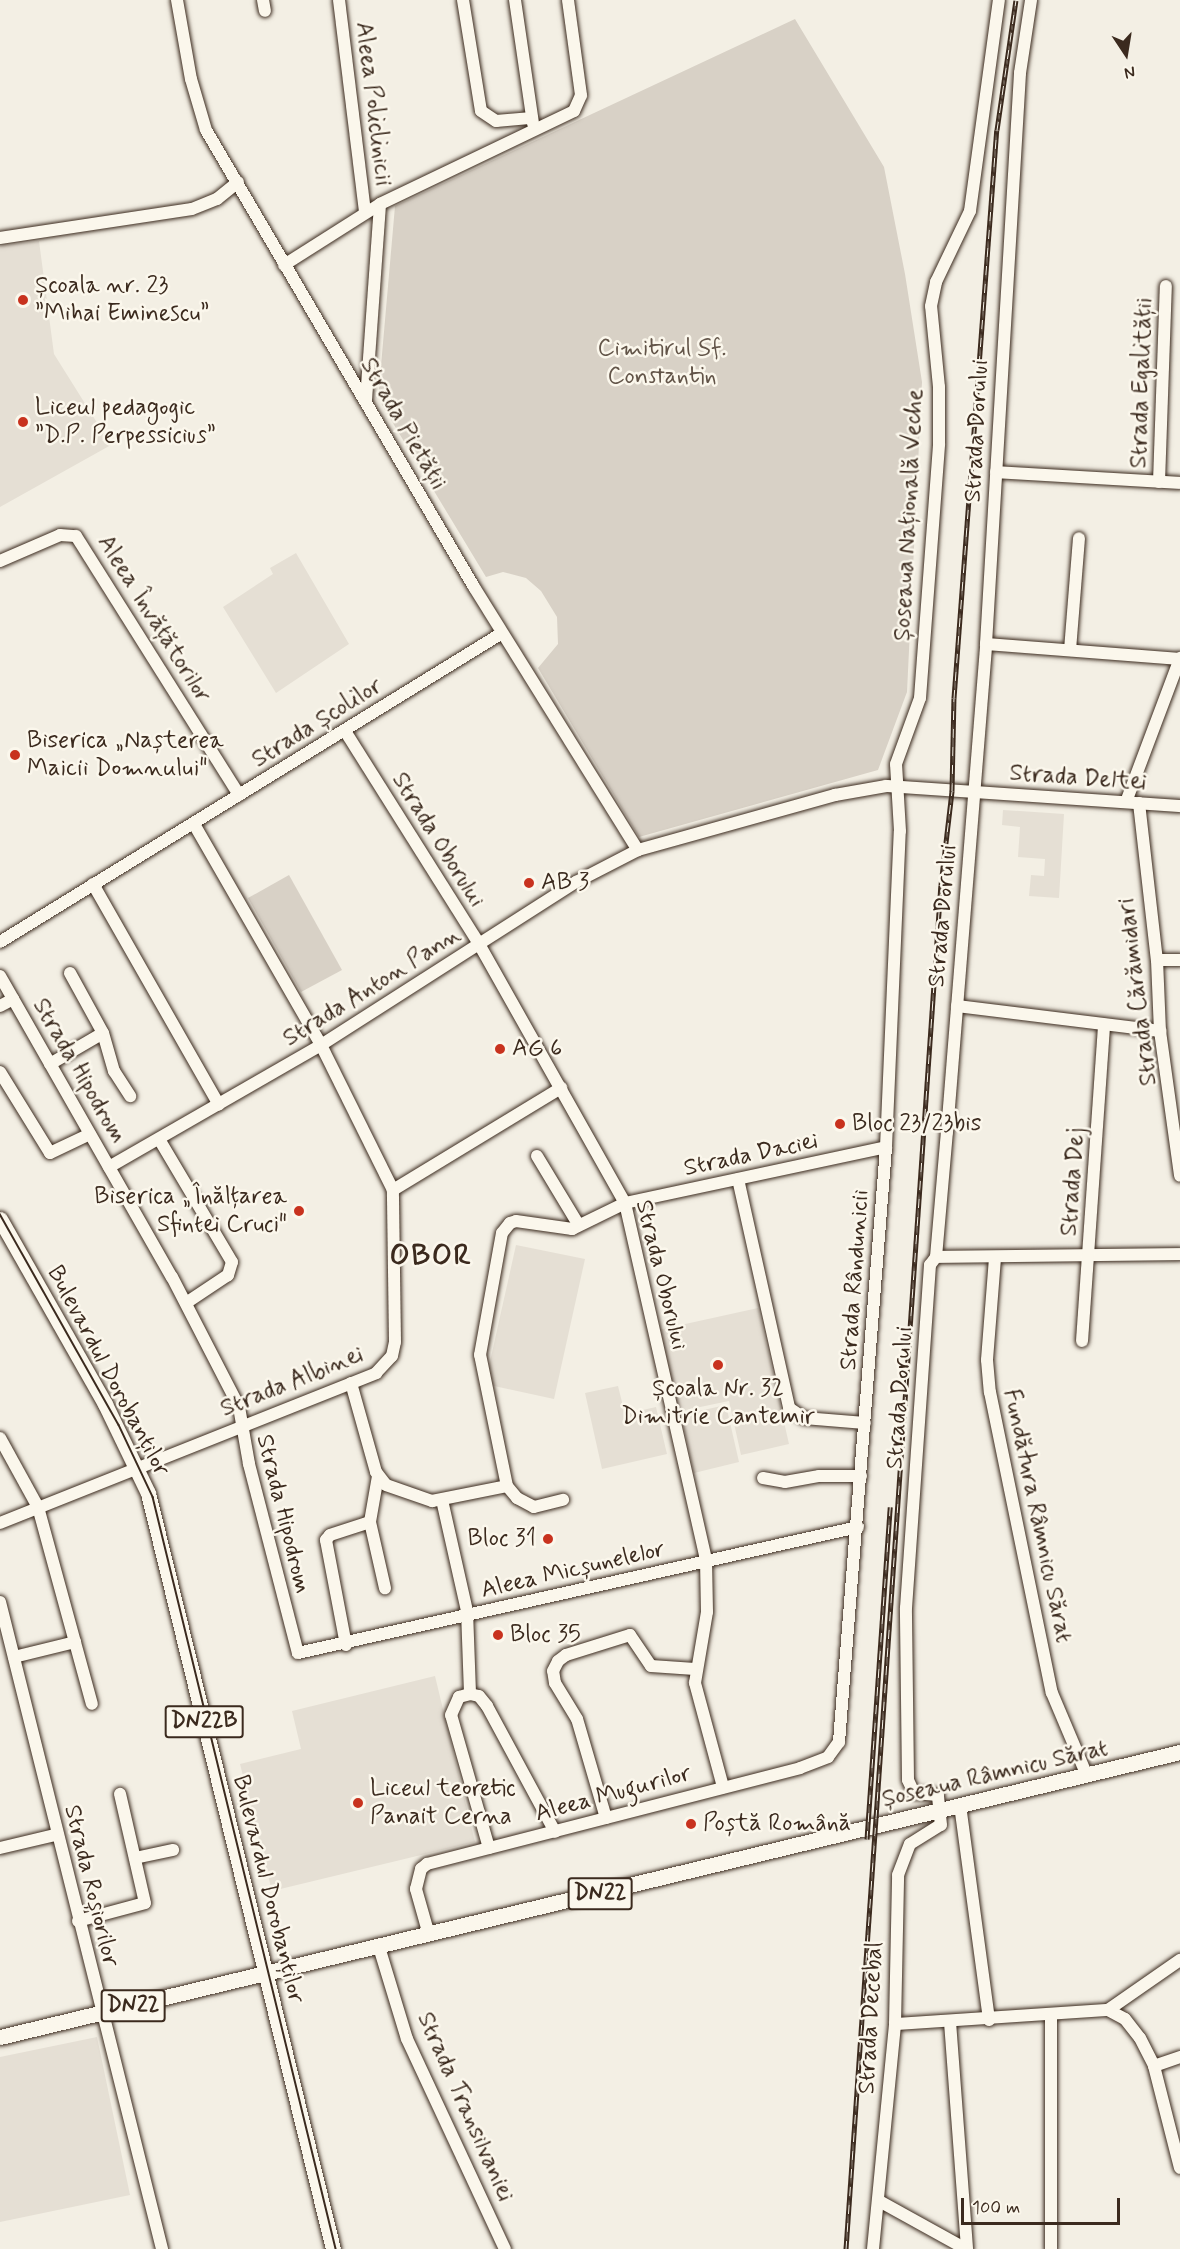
<!DOCTYPE html>
<meta charset="utf-8">
<style>
body{margin:0}
#map{position:relative;width:1180px;height:2249px;overflow:hidden;background:#f3efe4;font-family:Mynerve,sans-serif}
div>[style]{position:absolute}
[style*='--x']{left:calc(var(--x)*1px);top:calc(var(--y)*1px);width:calc(var(--w)*1px);rotate:calc(var(--a)*1deg)}
.built>*{inset:0;background:#e5dfd4}
.green>*{inset:0;background:#d8d1c6}
.roads{filter:drop-shadow(0 0 2px #3b2a1e) drop-shadow(0 0 2px #3b2a1e)}
.minor>*{height:12px;margin:-6px;padding:0 6px;transform-origin:6px;border-radius:6px;background:#fbf7ec}
.major>*{height:15px;margin:-7.5px;padding:0 7.5px;transform-origin:7.5px;border-radius:7.5px;background:#fbf7ec}
.tram>*{height:1.5px;margin:-0.75px;padding:0 0.75px;transform-origin:0.75px;border-radius:0.75px;background:#3b2a1e}
.rail>*{height:5px;margin-top:-2.5px;transform-origin:0;background:repeating-linear-gradient(90deg,#fbf7ec 0 9px,#3b2a1e 0 18px);box-sizing:border-box;border-block:2px solid #3b2a1e}
.dots>*{width:16px;height:16px;translate:-50% -50%;box-sizing:border-box;border:3px solid #fbf7ec;border-radius:50%}
span{translate:-50% -50%;white-space:nowrap;text-align:center;line-height:1.15;-webkit-text-stroke:5px #fbf7ec;paint-order:stroke}
.shield-label span{padding:2px 4px;background:#fbf7ec;border:2px solid;border-radius:4px;-webkit-text-stroke-width:0}
.shield-label{font-size:22px;color:#3b2a1e;font-weight:700}
.street-label{font-size:24px;color:#3b2a1e}
.poi-label{font-size:24px;color:#3b2a1e}
.left{translate:0 -50%;text-align:left}
.right{translate:-100% -50%;text-align:right}
.park-label{font-size:24px;color:#625448}
.district-label{font-size:30px;color:#3b2a1e;font-weight:700;letter-spacing:1.5px}
.north{position:absolute;left:1096px;top:24px;width:60px;height:60px;-webkit-text-stroke:4px #fbf7ec;paint-order:stroke;rotate:168deg;font-size:16px;font-weight:700;line-height:24px;text-align:center;color:#3b2a1e}
.north::after{content:'';display:block;margin:auto;width:21px;height:27px;background:#3b2a1e;clip-path:polygon(50% 0,100% 100%,50% 72%,0 100%)}
.scale{position:absolute;left:961px;top:2198px;width:159px;height:27px;box-sizing:border-box;border:3px solid #3b2a1e;border-top:0;padding-left:8px;font-size:18px;line-height:21px;white-space:nowrap;color:#3b2a1e;-webkit-text-stroke:4px #fbf7ec;paint-order:stroke}
</style>
<div id="map">
<div class="built">
<i style="clip-path:polygon(39px 241px,54px 354px,111px 445px,0 507px,0 246px)"></i>
<i style="clip-path:polygon(296px 553px,349px 644px,276px 693px,223px 607px,273px 574px,270px 568px)"></i>
<i style="clip-path:polygon(1003px 810px,1064px 814px,1059px 898px,1029px 896px,1031px 875px,1044px 876px,1045px 859px,1018px 857px,1020px 827px,1002px 825px)"></i>
<i style="clip-path:polygon(516px 1245px,585px 1259px,554px 1399px,485px 1384px)"></i>
<i style="clip-path:polygon(758px 1308px,789px 1444px,741px 1455px,729px 1401px,676px 1412px,658px 1330px)"></i>
<i style="clip-path:polygon(618px 1386px,625px 1414px,656px 1407px,667px 1454px,602px 1469px,585px 1393px)"></i>
<i style="clip-path:polygon(726px 1405px,739px 1462px,694px 1473px,681px 1415px)"></i>
<i style="clip-path:polygon(435px 1676px,475px 1842px,272px 1891px,240px 1764px,301px 1749px,292px 1711px)"></i>
<i style="clip-path:polygon(97px 2037px,130px 2195px,0 2222px,0 2057px)"></i>
</div>
<div class="green">
<i style="clip-path:polygon(795px 19px,884px 167px,905px 274px,922px 382px,907px 692px,878px 770px,639px 837px,538px 668px,558px 644px,557px 617px,541px 591px,526px 578px,503px 572px,486px 577px,382px 405px,379px 389px,395px 206px)"></i>
<i style="clip-path:polygon(289px 875px,342px 970px,301px 992px,248px 898px)"></i>
</div>
<div class="roads">
<div class="minor">
<i style="--x:177;--y:0;--w:80;--a:80"></i>
<i style="--x:191;--y:79;--w:53;--a:73.6"></i>
<i style="--x:206;--y:130;--w:530;--a:59.61"></i>
<i style="--x:474;--y:587;--w:310;--a:58.1"></i>
<i style="--x:263;--y:0;--w:11;--a:80"></i>
<i style="--x:339;--y:0;--w:214;--a:83"></i>
<i style="--x:463;--y:0;--w:112;--a:80.8"></i>
<i style="--x:481;--y:111;--w:18;--a:34"></i>
<i style="--x:496;--y:121;--w:36;--a:-5"></i>
<i style="--x:515;--y:0;--w:125;--a:81.7"></i>
<i style="--x:0;--y:238;--w:194;--a:-8.6"></i>
<i style="--x:192;--y:209;--w:27;--a:-22"></i>
<i style="--x:217;--y:199;--w:27;--a:-39"></i>
<i style="--x:284;--y:265;--w:114;--a:-32.4"></i>
<i style="--x:380;--y:204;--w:215;--a:-25.6"></i>
<i style="--x:574;--y:111;--w:17;--a:-66"></i>
<i style="--x:581;--y:95;--w:96;--a:-97.8"></i>
<i style="--x:366;--y:400;--w:196;--a:-85.9"></i>
<i style="--x:996;--y:472;--w:184;--a:3.4"></i>
<i style="--x:1159;--y:482;--w:196;--a:-88"></i>
<i style="--x:0;--y:561;--w:65;--a:-23.4"></i>
<i style="--x:60;--y:535;--w:16;--a:4"></i>
<i style="--x:76;--y:536;--w:306;--a:57.8"></i>
<i style="--x:986;--y:644;--w:195;--a:4.4"></i>
<i style="--x:1070;--y:650;--w:112;--a:-85.4"></i>
<i style="--x:345;--y:731;--w:252;--a:57.8"></i>
<i style="--x:479;--y:944;--w:297;--a:60.6"></i>
<i style="--x:625;--y:1203;--w:366;--a:77.2"></i>
<i style="--x:706;--y:1560;--w:52;--a:88.9"></i>
<i style="--x:707;--y:1612;--w:72;--a:99.6"></i>
<i style="--x:695;--y:1683;--w:108;--a:74.9"></i>
<i style="--x:1126;--y:802;--w:154;--a:-69.4"></i>
<i style="--x:1139;--y:803;--w:158;--a:83.5"></i>
<i style="--x:1157;--y:960;--w:71;--a:87.6"></i>
<i style="--x:1160;--y:1031;--w:146;--a:82.1"></i>
<i style="--x:194;--y:824;--w:255;--a:60.1"></i>
<i style="--x:321;--y:1045;--w:162;--a:63.6"></i>
<i style="--x:93;--y:884;--w:254;--a:60.3"></i>
<i style="--x:0;--y:942;--w:589;--a:-31.61"></i>
<i style="--x:1157;--y:960;--w:23;--a:0"></i>
<i style="--x:70;--y:973;--w:68;--a:61.2"></i>
<i style="--x:103;--y:1033;--w:40;--a:74"></i>
<i style="--x:114;--y:1071;--w:30;--a:57"></i>
<i style="--x:0;--y:976;--w:347;--a:60.3"></i>
<i style="--x:172;--y:1277;--w:146;--a:62.7"></i>
<i style="--x:239;--y:1407;--w:58;--a:80"></i>
<i style="--x:249;--y:1464;--w:195;--a:75.5"></i>
<i style="--x:298;--y:1653;--w:574;--a:-12.68"></i>
<i style="--x:0;--y:1006;--w:15;--a:-28"></i>
<i style="--x:957;--y:1006;--w:205;--a:7"></i>
<i style="--x:50;--y:1064;--w:61;--a:-30.3"></i>
<i style="--x:0;--y:1072;--w:95;--a:58.3"></i>
<i style="--x:50;--y:1153;--w:44;--a:-25.4"></i>
<i style="--x:159;--y:1139;--w:143;--a:59.3"></i>
<i style="--x:232;--y:1262;--w:14;--a:107"></i>
<i style="--x:228;--y:1275;--w:50;--a:146.3"></i>
<i style="--x:537;--y:1156;--w:79;--a:58.9"></i>
<i style="--x:109;--y:1167;--w:245;--a:-29.9"></i>
<i style="--x:321;--y:1045;--w:303;--a:-32.6"></i>
<i style="--x:576;--y:882;--w:70;--a:-27.3"></i>
<i style="--x:638;--y:850;--w:205;--a:-15.6"></i>
<i style="--x:835;--y:795;--w:52;--a:-10"></i>
<i style="--x:886;--y:786;--w:295;--a:3.9"></i>
<i style="--x:738;--y:1179;--w:235;--a:77.4"></i>
<i style="--x:789;--y:1408;--w:18;--a:34"></i>
<i style="--x:804;--y:1418;--w:61;--a:4.7"></i>
<i style="--x:936;--y:1257;--w:244;--a:-0.7"></i>
<i style="--x:995;--y:1258;--w:102;--a:94.5"></i>
<i style="--x:987;--y:1360;--w:32;--a:85"></i>
<i style="--x:990;--y:1392;--w:307;--a:78.4"></i>
<i style="--x:1052;--y:1693;--w:90;--a:67.1"></i>
<i style="--x:1082;--y:1341;--w:317;--a:-86"></i>
<i style="--x:351;--y:1383;--w:92;--a:74.3"></i>
<i style="--x:376;--y:1472;--w:16;--a:52"></i>
<i style="--x:386;--y:1485;--w:49;--a:19.2"></i>
<i style="--x:432;--y:1501;--w:76;--a:-11.3"></i>
<i style="--x:507;--y:1486;--w:134;--a:-101.6"></i>
<i style="--x:480;--y:1355;--w:124;--a:-79.8"></i>
<i style="--x:502;--y:1233;--w:13;--a:-51"></i>
<i style="--x:510;--y:1223;--w:6;--a:-18"></i>
<i style="--x:516;--y:1221;--w:57;--a:8.1"></i>
<i style="--x:572;--y:1229;--w:59;--a:-26.1"></i>
<i style="--x:625;--y:1203;--w:267;--a:-12.1"></i>
<i style="--x:0;--y:1438;--w:79;--a:61.2"></i>
<i style="--x:38;--y:1507;--w:204;--a:74.7"></i>
<i style="--x:378;--y:1476;--w:47;--a:99.9"></i>
<i style="--x:370;--y:1522;--w:68;--a:77.2"></i>
<i style="--x:763;--y:1478;--w:22;--a:10"></i>
<i style="--x:785;--y:1482;--w:35;--a:-10"></i>
<i style="--x:819;--y:1476;--w:42;--a:0"></i>
<i style="--x:507;--y:1486;--w:16;--a:50"></i>
<i style="--x:517;--y:1498;--w:19;--a:28"></i>
<i style="--x:534;--y:1507;--w:30;--a:-14"></i>
<i style="--x:442;--y:1500;--w:114;--a:77.3"></i>
<i style="--x:467;--y:1611;--w:83;--a:87.9"></i>
<i style="--x:0;--y:1523;--w:405;--a:-21.7"></i>
<i style="--x:376;--y:1373;--w:23;--a:-47"></i>
<i style="--x:392;--y:1356;--w:14;--a:-78"></i>
<i style="--x:395;--y:1342;--w:152;--a:-90.8"></i>
<i style="--x:393;--y:1190;--w:197;--a:-31.3"></i>
<i style="--x:0;--y:1602;--w:667;--a:75.94"></i>
<i style="--x:346;--y:1645;--w:107;--a:-100.8"></i>
<i style="--x:326;--y:1540;--w:6;--a:-51"></i>
<i style="--x:330;--y:1535;--w:42;--a:-18"></i>
<i style="--x:14;--y:1657;--w:63;--a:-13.8"></i>
<i style="--x:960;--y:1805;--w:217;--a:82.3"></i>
<i style="--x:606;--y:1818;--w:103;--a:-106.3"></i>
<i style="--x:577;--y:1719;--w:42;--a:-121.4"></i>
<i style="--x:555;--y:1683;--w:12;--a:-99"></i>
<i style="--x:553;--y:1671;--w:11;--a:-63"></i>
<i style="--x:558;--y:1661;--w:10;--a:-37"></i>
<i style="--x:566;--y:1655;--w:67;--a:-17.4"></i>
<i style="--x:630;--y:1635;--w:37;--a:56"></i>
<i style="--x:651;--y:1666;--w:44;--a:3.9"></i>
<i style="--x:0;--y:1848;--w:57;--a:-13.3"></i>
<i style="--x:489;--y:1848;--w:138;--a:-105.9"></i>
<i style="--x:451;--y:1715;--w:20;--a:-66"></i>
<i style="--x:459;--y:1697;--w:11;--a:-15"></i>
<i style="--x:470;--y:1694;--w:9;--a:13"></i>
<i style="--x:479;--y:1696;--w:13;--a:51"></i>
<i style="--x:487;--y:1706;--w:143;--a:61.6"></i>
<i style="--x:135;--y:1858;--w:39;--a:-12"></i>
<i style="--x:78;--y:1921;--w:69;--a:-15"></i>
<i style="--x:145;--y:1903;--w:112;--a:-102.9"></i>
<i style="--x:429;--y:1935;--w:48;--a:-105.8"></i>
<i style="--x:416;--y:1889;--w:21;--a:-76"></i>
<i style="--x:421;--y:1869;--w:8;--a:-40"></i>
<i style="--x:427;--y:1864;--w:385;--a:-14.4"></i>
<i style="--x:800;--y:1768;--w:30;--a:-21"></i>
<i style="--x:828;--y:1757;--w:19;--a:-54"></i>
<i style="--x:839;--y:1742;--w:597;--a:-85.48"></i>
<i style="--x:886;--y:1147;--w:316;--a:-87.5"></i>
<i style="--x:900;--y:831;--w:67;--a:-93.4"></i>
<i style="--x:896;--y:764;--w:70;--a:-70"></i>
<i style="--x:920;--y:698;--w:255;--a:-85.7"></i>
<i style="--x:939;--y:444;--w:57;--a:-90"></i>
<i style="--x:939;--y:387;--w:81;--a:-95.6"></i>
<i style="--x:931;--y:306;--w:25;--a:-78"></i>
<i style="--x:936;--y:282;--w:79;--a:-64.4"></i>
<i style="--x:970;--y:211;--w:213;--a:-82.2"></i>
<i style="--x:379;--y:1947;--w:96;--a:73.1"></i>
<i style="--x:407;--y:2039;--w:232;--a:65"></i>
<i style="--x:1108;--y:2010;--w:19;--a:28"></i>
<i style="--x:1125;--y:2019;--w:24;--a:52"></i>
<i style="--x:1140;--y:2038;--w:31;--a:63"></i>
<i style="--x:1154;--y:2066;--w:105;--a:75.7"></i>
<i style="--x:1051;--y:2016;--w:233;--a:90"></i>
<i style="--x:950;--y:2022;--w:228;--a:85.7"></i>
<i style="--x:895;--y:2024;--w:213;--a:-3.8"></i>
<i style="--x:1108;--y:2010;--w:88;--a:-34.8"></i>
<i style="--x:1154;--y:2066;--w:28;--a:-19"></i>
<i style="--x:879;--y:2201;--w:99;--a:28.9"></i>
<i style="--x:873;--y:2249;--w:226;--a:-84.4"></i>
<i style="--x:895;--y:2024;--w:149;--a:-88.8"></i>
<i style="--x:898;--y:1875;--w:33;--a:-69"></i>
<i style="--x:910;--y:1844;--w:36;--a:-32"></i>
<i style="--x:941;--y:1825;--w:30;--a:-96"></i>
<i style="--x:938;--y:1795;--w:24;--a:-175"></i>
<i style="--x:914;--y:1793;--w:14;--a:-115"></i>
<i style="--x:908;--y:1780;--w:172;--a:-90.7"></i>
<i style="--x:906;--y:1608;--w:344;--a:-86"></i>
<i style="--x:930;--y:1265;--w:10;--a:-53"></i>
<i style="--x:936;--y:1257;--w:125;--a:-85"></i>
<i style="--x:947;--y:1132;--w:490;--a:-85.4"></i>
<i style="--x:986;--y:644;--w:572;--a:-86.59"></i>
<i style="--x:1020;--y:73;--w:74;--a:-81.4"></i>
</div>
<div class="major">
<i style="--x:0;--y:1219;--w:213;--a:60.4"></i>
<i style="--x:105;--y:1404;--w:99;--a:64.2"></i>
<i style="--x:148;--y:1493;--w:778;--a:76.25"></i>
<i style="--x:0;--y:2037;--w:1214;--a:-13.58"></i>
</div>
</div>
<div class="tram">
<i style="--x:0;--y:1214;--w:242;--a:60.6"></i>
<i style="--x:119;--y:1425;--w:80;--a:64.7"></i>
<i style="--x:153;--y:1497;--w:774;--a:76.32"></i>
</div>
<div class="rail">
<i style="--x:867;--y:1839;--w:333;--a:-86"></i>
<i style="--x:846;--y:2249;--w:1367;--a:-86.02"></i>
<i style="--x:941;--y:885;--w:95;--a:-83.3"></i>
<i style="--x:952;--y:791;--w:93;--a:-88.8"></i>
<i style="--x:954;--y:698;--w:227;--a:-85.7"></i>
<i style="--x:971;--y:472;--w:343;--a:-85.7"></i>
<i style="--x:997;--y:130;--w:131;--a:-81.7"></i>
</div>
<div class="dots">
<i style="left:23px;top:300px;background:#c8321e"></i>
<i style="left:23px;top:422px;background:#c8321e"></i>
<i style="left:15px;top:755px;background:#c8321e"></i>
<i style="left:529px;top:883px;background:#c8321e"></i>
<i style="left:500px;top:1049px;background:#c8321e"></i>
<i style="left:840px;top:1124px;background:#c8321e"></i>
<i style="left:299px;top:1211px;background:#c8321e"></i>
<i style="left:718px;top:1365px;background:#c8321e"></i>
<i style="left:548px;top:1539px;background:#c8321e"></i>
<i style="left:498px;top:1635px;background:#c8321e"></i>
<i style="left:358px;top:1803px;background:#c8321e"></i>
<i style="left:691px;top:1824px;background:#c8321e"></i>
</div>
<div class="shield-label">
<span style="left:204px;top:1722px">DN22B</span>
<span style="left:600px;top:1894px">DN22</span>
<span style="left:133px;top:2006px">DN22</span>
</div>
<div class="street-label">
<span style="left:373px;top:104px;rotate:83deg">Aleea Policlinicii</span>
<span style="left:1142px;top:383px;rotate:-88deg">Strada Egalității</span>
<span style="left:403px;top:424px;rotate:60deg">Strada Pietății</span>
<span style="left:977px;top:431px;rotate:-87deg">Strada Dorului</span>
<span style="left:909px;top:515px;rotate:-87deg">Șoseaua Națională Veche</span>
<span style="left:154px;top:619px;rotate:58deg">Aleea Învățătorilor</span>
<span style="left:317px;top:723px;rotate:-32deg">Strada Școlilor</span>
<span style="left:1078px;top:778px;rotate:4deg">Strada Deltei</span>
<span style="left:438px;top:840px;rotate:58deg">Strada Oborului</span>
<span style="left:943px;top:916px;rotate:-85deg">Strada Dorului</span>
<span style="left:372px;top:987px;rotate:-32deg">Strada Anton Pann</span>
<span style="left:1138px;top:992px;rotate:-97deg">Strada Cărămidari</span>
<span style="left:79px;top:1071px;rotate:60deg">Strada Hipodrom</span>
<span style="left:751px;top:1155px;rotate:-12deg">Strada Daciei</span>
<span style="left:1073px;top:1182px;rotate:-86deg">Strada Dej</span>
<span style="left:661px;top:1275px;rotate:76deg">Strada Oborului</span>
<span style="left:855px;top:1280px;rotate:-86deg">Strada Rândunicii</span>
<span style="left:108px;top:1371px;rotate:62deg">Bulevardul Dorobanților</span>
<span style="left:292px;top:1382px;rotate:-22deg">Strada Albinei</span>
<span style="left:900px;top:1398px;rotate:-86deg">Strada Dorului</span>
<span style="left:283px;top:1514px;rotate:76deg">Strada Hipodrom</span>
<span style="left:1037px;top:1516px;rotate:78deg">Fundătura Râmnicu Sărat</span>
<span style="left:573px;top:1570px;rotate:-13deg">Aleea Micșunelelor</span>
<span style="left:995px;top:1774px;rotate:-13deg">Șoseaua Râmnicu Sărat</span>
<span style="left:613px;top:1794px;rotate:-15deg">Aleea Mugurilor</span>
<span style="left:91px;top:1886px;rotate:76deg">Strada Roșiorilor</span>
<span style="left:268px;top:1889px;rotate:76deg">Bulevardul Dorobanților</span>
<span style="left:871px;top:2018px;rotate:-87deg">Strada Decebal</span>
<span style="left:465px;top:2107px;rotate:66deg">Strada Transilvaniei</span>
</div>
<div class="poi-label">
<span class="left" style="left:35px;top:300px">Școala nr. 23<br>”Mihai Eminescu”</span>
<span class="left" style="left:35px;top:422px">Liceul pedagogic<br>”D.P. Perpessicius”</span>
<span class="left" style="left:27px;top:755px">Biserica „Nașterea<br>Maicii Domnului"</span>
<span class="left" style="left:541px;top:883px">AB 3</span>
<span class="left" style="left:512px;top:1049px">AG 6</span>
<span class="left" style="left:852px;top:1124px">Bloc 23/23bis</span>
<span class="right" style="left:287px;top:1211px">Biserica „Înălțarea<br>Sfintei Cruci"</span>
<span style="left:718px;top:1403px">Școala Nr. 32<br>Dimitrie Cantemir</span>
<span class="right" style="left:536px;top:1539px">Bloc 31</span>
<span class="left" style="left:510px;top:1635px">Bloc 35</span>
<span class="left" style="left:370px;top:1803px">Liceul teoretic<br>Panait Cerna</span>
<span class="left" style="left:703px;top:1824px">Poștă Română</span>
</div>
<div class="park-label">
<span style="left:662px;top:363px">Cimitirul Sf.<br>Constantin</span>
</div>
<div class="district-label">
<span style="left:431px;top:1256px">OBOR</span>
</div>
<div class="north">N</div>
<div class="scale">100 m</div>
</div>
